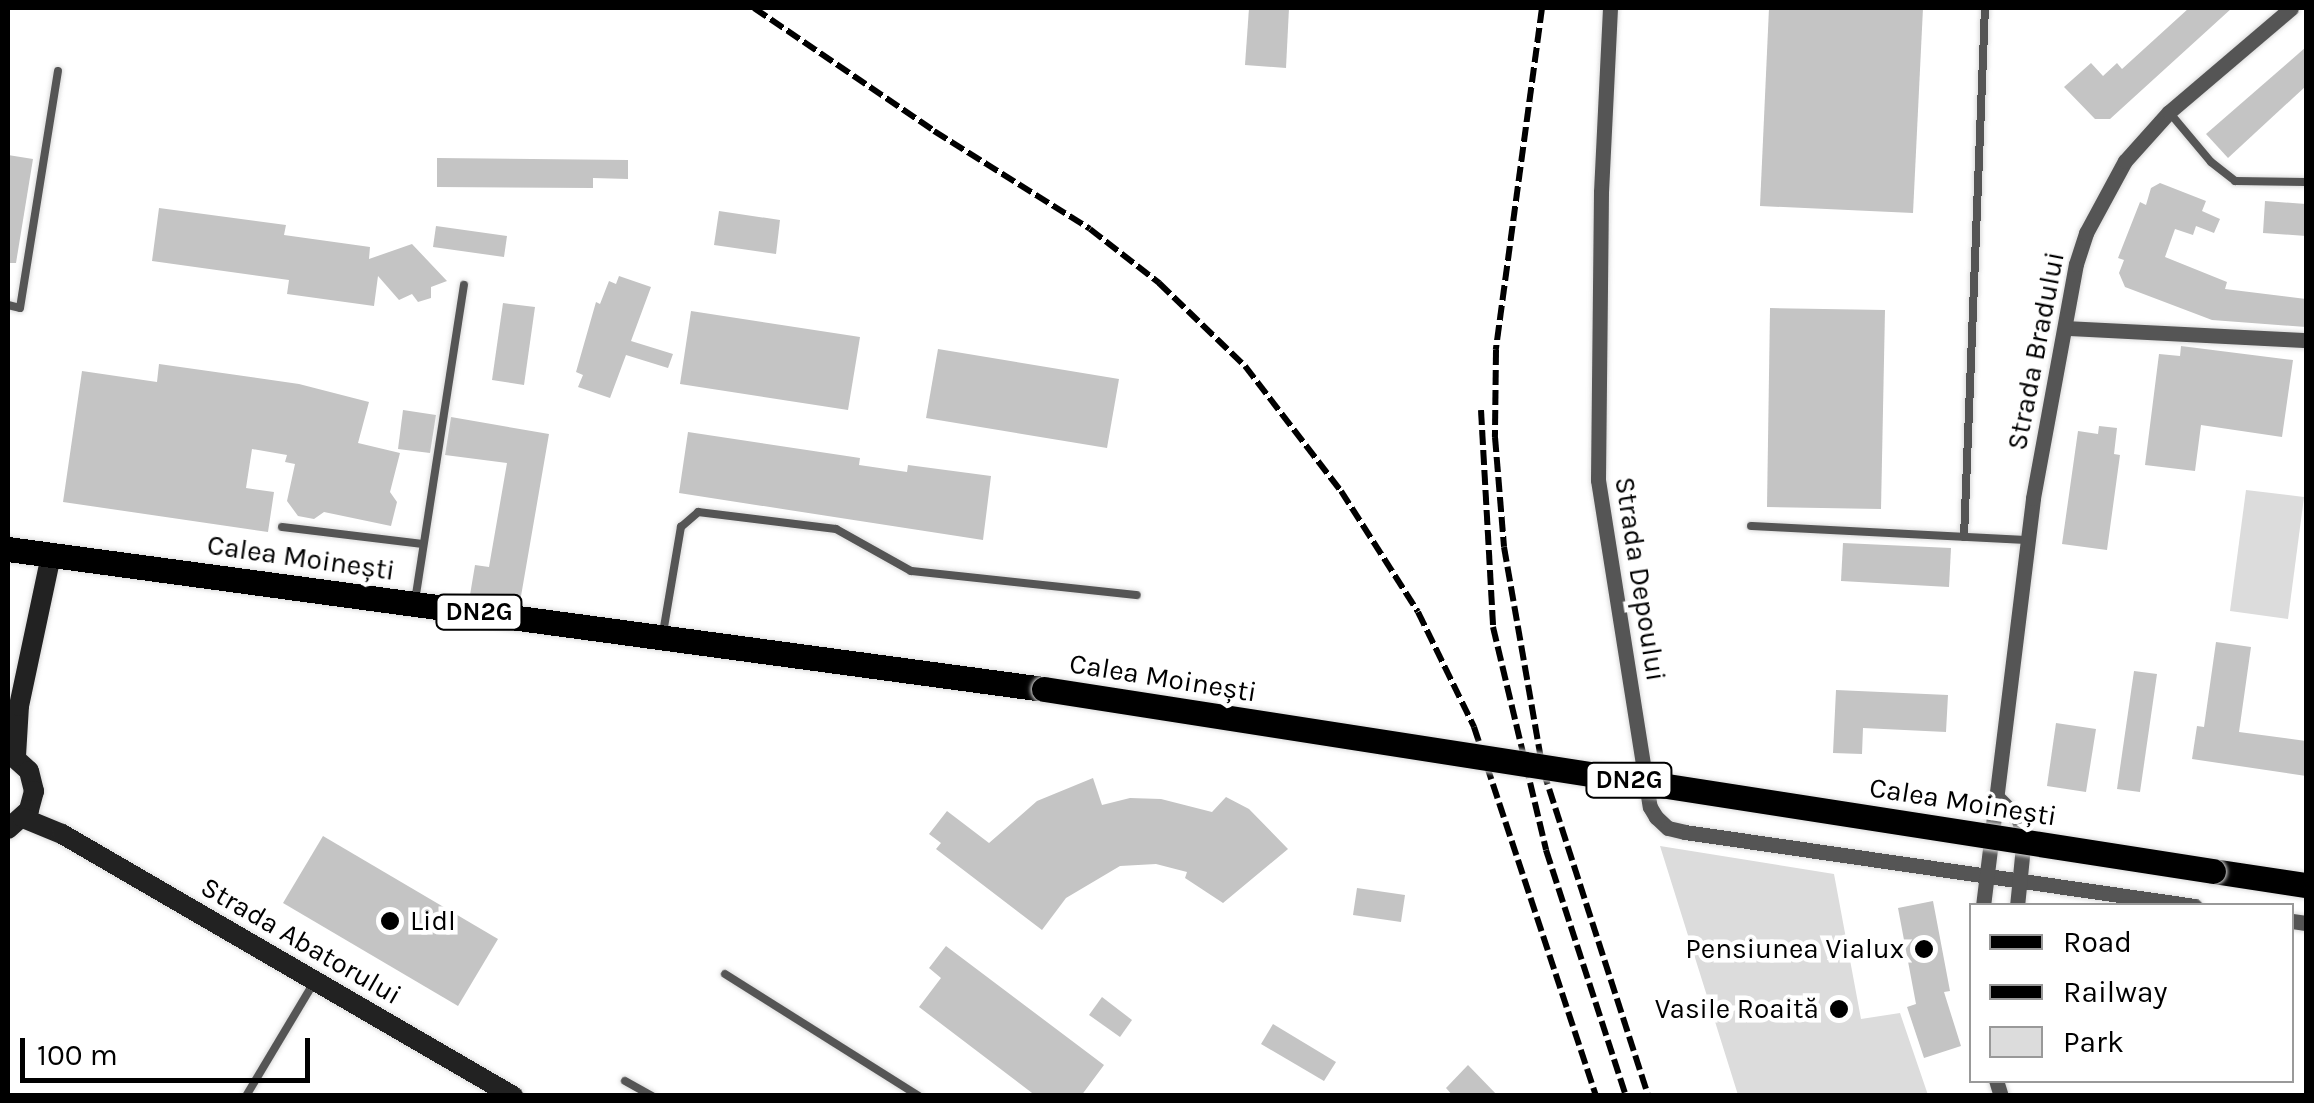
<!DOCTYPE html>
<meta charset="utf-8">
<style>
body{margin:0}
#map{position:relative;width:2314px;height:1103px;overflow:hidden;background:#fff;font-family:Karla,sans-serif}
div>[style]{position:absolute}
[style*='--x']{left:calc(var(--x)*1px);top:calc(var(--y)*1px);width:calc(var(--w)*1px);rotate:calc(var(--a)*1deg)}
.green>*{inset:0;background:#dcdcdc}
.building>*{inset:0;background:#c4c4c4}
.roads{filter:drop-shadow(0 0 2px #dbdbdb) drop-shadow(0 0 2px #dbdbdb)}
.lane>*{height:8px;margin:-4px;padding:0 4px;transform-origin:4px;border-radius:4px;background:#555}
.street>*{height:15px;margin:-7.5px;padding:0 7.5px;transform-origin:7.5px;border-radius:7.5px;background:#555}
.secondary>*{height:20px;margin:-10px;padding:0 10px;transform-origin:10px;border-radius:10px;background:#222}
.primary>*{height:25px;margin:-12.5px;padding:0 12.5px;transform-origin:12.5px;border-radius:12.5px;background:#000}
.rail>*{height:6px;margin-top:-3px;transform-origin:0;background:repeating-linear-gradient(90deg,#000 0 15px,transparent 0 20px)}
.bridges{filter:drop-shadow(0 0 2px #dbdbdb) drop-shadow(0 0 2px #dbdbdb)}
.primary-bridge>*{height:25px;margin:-12.5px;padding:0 12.5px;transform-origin:12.5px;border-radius:12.5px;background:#000}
.dots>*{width:28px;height:28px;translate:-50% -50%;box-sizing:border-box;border:5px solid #fff;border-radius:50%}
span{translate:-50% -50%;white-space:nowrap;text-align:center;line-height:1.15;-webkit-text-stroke:9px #fff;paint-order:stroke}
.shield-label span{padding:2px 8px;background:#fff;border:2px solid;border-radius:8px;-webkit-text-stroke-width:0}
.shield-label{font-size:25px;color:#000;font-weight:700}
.street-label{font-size:28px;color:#000}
.poi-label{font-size:28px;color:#000}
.left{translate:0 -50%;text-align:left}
.right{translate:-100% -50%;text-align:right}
.frame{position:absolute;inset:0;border:10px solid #000;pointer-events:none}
.legend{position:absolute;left:1969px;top:903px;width:325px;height:180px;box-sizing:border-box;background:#fff;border:2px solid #999;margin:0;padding:12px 18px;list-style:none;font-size:30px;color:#000}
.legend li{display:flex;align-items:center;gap:20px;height:50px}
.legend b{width:50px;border:2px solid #999}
.scale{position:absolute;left:20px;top:1038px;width:290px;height:45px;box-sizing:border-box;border:5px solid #000;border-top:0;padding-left:12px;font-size:30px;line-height:35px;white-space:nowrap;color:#000;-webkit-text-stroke:8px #fff;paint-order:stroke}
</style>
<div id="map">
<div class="green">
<i style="clip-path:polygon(2246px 490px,2304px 497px,2288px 619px,2230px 611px)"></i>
<i style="clip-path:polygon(1660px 846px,1834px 874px,1861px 1019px,1900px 1013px,1928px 1095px,1738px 1095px)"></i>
</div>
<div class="building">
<i style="clip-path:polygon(1249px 8px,1289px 8px,1286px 68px,1245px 65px)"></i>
<i style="clip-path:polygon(1769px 8px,1923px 8px,1913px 213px,1760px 206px)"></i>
<i style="clip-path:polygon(2189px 8px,2232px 8px,2110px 119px,2095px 119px,2064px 87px,2091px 63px,2103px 76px,2117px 63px,2122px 69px)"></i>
<i style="clip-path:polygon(2306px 47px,2306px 86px,2228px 158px,2206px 134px)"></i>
<i style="clip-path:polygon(8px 155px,33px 159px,16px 263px,8px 263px)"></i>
<i style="clip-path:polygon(437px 158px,628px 160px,628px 179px,593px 178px,593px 188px,437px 187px)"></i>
<i style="clip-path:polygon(2160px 183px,2206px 201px,2202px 211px,2220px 219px,2214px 233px,2196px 226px,2193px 235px,2175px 229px,2165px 257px,2227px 282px,2225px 289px,2306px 299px,2306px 327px,2212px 320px,2125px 287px,2119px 273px,2124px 260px,2118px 258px,2140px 202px,2146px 205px,2151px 188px)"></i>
<i style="clip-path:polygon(2265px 201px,2306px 204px,2306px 236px,2263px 233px)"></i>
<i style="clip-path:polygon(159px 208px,286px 225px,284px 235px,370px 247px,369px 259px,412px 244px,447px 281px,431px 287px,431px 298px,418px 302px,412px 294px,399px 300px,378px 276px,374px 306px,287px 294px,289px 280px,152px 261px)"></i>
<i style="clip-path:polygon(719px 211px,780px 220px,776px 254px,714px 245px)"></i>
<i style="clip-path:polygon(436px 226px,507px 236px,504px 257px,433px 247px)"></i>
<i style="clip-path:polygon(619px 276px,651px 287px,631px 341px,673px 354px,668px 368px,626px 355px,610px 398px,578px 387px,583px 375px,576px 372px,596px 302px,600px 304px,609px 281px,616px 284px)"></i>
<i style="clip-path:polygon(503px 303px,535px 307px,524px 385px,492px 380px)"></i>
<i style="clip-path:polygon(1770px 308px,1885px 310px,1881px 509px,1767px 507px)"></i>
<i style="clip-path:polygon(691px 311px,860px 337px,848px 410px,680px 384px)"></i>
<i style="clip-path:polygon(2181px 346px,2293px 360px,2282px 437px,2201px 425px,2195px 471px,2145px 465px,2159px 354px,2180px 356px)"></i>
<i style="clip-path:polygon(938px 349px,1119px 379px,1107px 448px,926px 418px)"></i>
<i style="clip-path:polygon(159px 364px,299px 384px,369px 402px,358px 443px,400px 453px,390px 492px,397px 502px,391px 526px,324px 512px,314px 519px,298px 516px,287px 501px,295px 464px,285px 462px,287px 455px,252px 449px,246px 488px,274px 492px,268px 532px,63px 502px,82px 371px,157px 382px)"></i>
<i style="clip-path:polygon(403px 410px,436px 415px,430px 453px,398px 449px)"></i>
<i style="clip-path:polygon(451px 417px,549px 434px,520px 602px,470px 595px,475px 565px,489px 567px,507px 463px,445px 455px)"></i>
<i style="clip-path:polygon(2099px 426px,2117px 428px,2114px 454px,2120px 455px,2107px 550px,2062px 544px,2078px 431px,2098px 434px)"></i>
<i style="clip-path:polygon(688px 432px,860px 458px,859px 465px,907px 472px,908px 465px,991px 476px,983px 540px,679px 493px)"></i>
<i style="clip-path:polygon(1843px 543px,1951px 548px,1949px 587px,1841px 581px)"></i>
<i style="clip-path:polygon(2216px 642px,2251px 647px,2239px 732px,2306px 741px,2306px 776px,2192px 759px,2197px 726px,2204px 727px)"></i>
<i style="clip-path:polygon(2134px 671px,2157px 674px,2140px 792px,2117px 789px)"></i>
<i style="clip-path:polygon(1836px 690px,1948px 695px,1946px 732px,1863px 728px,1862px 754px,1833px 753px)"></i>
<i style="clip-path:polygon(2056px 723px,2096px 729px,2086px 792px,2047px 786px)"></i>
<i style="clip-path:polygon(1093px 778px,1102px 805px,1130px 798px,1161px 799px,1212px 812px,1226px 797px,1249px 809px,1288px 849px,1223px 903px,1185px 878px,1187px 872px,1156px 864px,1120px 866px,1066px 898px,1042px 930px,936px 849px,941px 843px,929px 834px,947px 811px,989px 843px,1037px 801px)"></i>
<i style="clip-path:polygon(323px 836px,498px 939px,458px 1006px,283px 903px)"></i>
<i style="clip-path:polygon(1357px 888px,1405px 895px,1401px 922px,1353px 915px)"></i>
<i style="clip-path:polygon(1933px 901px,1950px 991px,1944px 992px,1961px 1046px,1924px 1058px,1907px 1007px,1916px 1004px,1898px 908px)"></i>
<i style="clip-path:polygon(946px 946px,1104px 1065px,1081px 1096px,1036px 1096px,919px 1007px,941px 978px,929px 968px)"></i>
<i style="clip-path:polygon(1102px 997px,1132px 1020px,1120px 1037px,1089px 1015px)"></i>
<i style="clip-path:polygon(1273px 1024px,1336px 1062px,1324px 1081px,1261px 1044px)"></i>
<i style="clip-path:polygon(1468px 1065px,1498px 1096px,1453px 1096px,1446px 1088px)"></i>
</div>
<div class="roads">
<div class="lane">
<i style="--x:2169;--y:112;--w:65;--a:50"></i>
<i style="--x:2211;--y:162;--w:31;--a:38"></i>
<i style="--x:2235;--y:181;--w:71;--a:0.8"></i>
<i style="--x:8;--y:305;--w:12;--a:14"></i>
<i style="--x:20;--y:308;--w:240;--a:-80.9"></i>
<i style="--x:1751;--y:526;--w:276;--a:2.9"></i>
<i style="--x:282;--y:527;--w:142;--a:6.9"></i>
<i style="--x:1964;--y:537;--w:529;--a:-87.73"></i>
<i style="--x:415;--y:601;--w:320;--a:-81.2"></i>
<i style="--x:663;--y:633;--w:108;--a:-80.4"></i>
<i style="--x:681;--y:527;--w:23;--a:-41"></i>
<i style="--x:698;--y:512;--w:139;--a:7"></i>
<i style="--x:836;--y:529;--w:86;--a:29.2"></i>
<i style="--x:911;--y:571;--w:227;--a:6.1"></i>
<i style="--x:725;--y:974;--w:229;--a:32.2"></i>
<i style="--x:625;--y:1081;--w:31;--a:29"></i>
<i style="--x:246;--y:1096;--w:131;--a:-59.1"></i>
</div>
<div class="street">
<i style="--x:1610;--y:8;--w:184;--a:92.8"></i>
<i style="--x:1601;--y:192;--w:288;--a:90.6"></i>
<i style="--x:1598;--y:480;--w:331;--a:81"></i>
<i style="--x:1650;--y:807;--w:12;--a:59"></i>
<i style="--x:1656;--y:817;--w:16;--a:43"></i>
<i style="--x:1668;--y:828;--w:17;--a:13"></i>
<i style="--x:1685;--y:832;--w:515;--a:8.26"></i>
<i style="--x:2067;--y:328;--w:239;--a:2.9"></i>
<i style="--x:1997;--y:797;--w:30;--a:45"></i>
<i style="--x:2018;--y:818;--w:19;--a:72"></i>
<i style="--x:2024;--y:836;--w:70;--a:95.7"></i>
<i style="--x:1983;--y:906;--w:411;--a:-83"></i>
<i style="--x:2033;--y:498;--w:238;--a:-79.6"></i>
<i style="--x:2076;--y:264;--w:33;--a:-72"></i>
<i style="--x:2086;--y:233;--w:82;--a:-61.6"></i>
<i style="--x:2125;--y:161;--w:66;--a:-48.1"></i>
<i style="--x:2169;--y:112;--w:160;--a:-40.4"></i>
<i style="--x:2292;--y:921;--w:14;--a:8"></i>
<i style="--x:1996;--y:1080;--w:17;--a:73"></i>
</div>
<div class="secondary">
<i style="--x:8;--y:752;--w:28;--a:42"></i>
<i style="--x:29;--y:771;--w:21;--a:76"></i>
<i style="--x:34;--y:791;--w:20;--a:105"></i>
<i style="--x:29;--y:810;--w:28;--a:138"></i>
<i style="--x:16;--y:756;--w:50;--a:-86.6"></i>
<i style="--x:19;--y:706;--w:154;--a:-78"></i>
<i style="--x:23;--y:818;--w:42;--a:22.3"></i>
<i style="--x:62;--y:834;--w:522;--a:30.15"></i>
</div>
<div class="primary">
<i style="--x:8;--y:549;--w:1045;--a:7.7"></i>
<i style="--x:2213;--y:871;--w:94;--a:8.6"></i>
</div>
</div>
<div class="rail">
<i style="--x:754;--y:8;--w:218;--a:34.3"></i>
<i style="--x:934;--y:131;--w:184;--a:32.1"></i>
<i style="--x:1090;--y:229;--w:88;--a:38"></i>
<i style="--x:1159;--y:283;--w:120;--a:44"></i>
<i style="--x:1245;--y:366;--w:158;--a:52.5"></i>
<i style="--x:1341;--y:491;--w:143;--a:57.5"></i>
<i style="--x:1418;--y:612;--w:128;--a:64"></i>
<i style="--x:1474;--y:727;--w:389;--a:71.7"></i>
<i style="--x:1542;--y:8;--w:345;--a:97.7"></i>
<i style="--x:1496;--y:350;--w:87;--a:90.7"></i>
<i style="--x:1495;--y:437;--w:110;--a:85.3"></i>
<i style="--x:1504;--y:547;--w:226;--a:80.1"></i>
<i style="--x:1543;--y:770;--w:342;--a:72.1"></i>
<i style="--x:1481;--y:410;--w:217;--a:86.8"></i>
<i style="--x:1493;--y:627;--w:229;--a:76.6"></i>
<i style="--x:1546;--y:850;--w:259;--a:72"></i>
</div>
<div class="bridges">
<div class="primary-bridge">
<i style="--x:1044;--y:689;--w:1183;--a:8.85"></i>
</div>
</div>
<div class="dots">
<i style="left:390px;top:921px;background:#000"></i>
<i style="left:1924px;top:949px;background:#000"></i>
<i style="left:1839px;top:1009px;background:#000"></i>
</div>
<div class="shield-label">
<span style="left:479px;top:612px">DN2G</span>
<span style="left:1629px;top:780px">DN2G</span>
</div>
<div class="street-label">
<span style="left:2036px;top:351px;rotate:-79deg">Strada Bradului</span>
<span style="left:301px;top:558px;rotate:8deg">Calea Moinești</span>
<span style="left:1640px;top:579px;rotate:81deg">Strada Depoului</span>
<span style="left:1163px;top:678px;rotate:9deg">Calea Moinești</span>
<span style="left:1963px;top:802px;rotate:9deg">Calea Moinești</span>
<span style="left:301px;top:941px;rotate:30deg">Strada Abatorului</span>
</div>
<div class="poi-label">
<span class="left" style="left:410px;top:921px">Lidl</span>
<span class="right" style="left:1904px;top:949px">Pensiunea Vialux</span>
<span class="right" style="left:1819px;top:1009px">Vasile Roaită</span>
</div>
<div class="frame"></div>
<ul class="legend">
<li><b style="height:12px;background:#000"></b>Road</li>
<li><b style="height:12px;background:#000"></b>Railway</li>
<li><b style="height:28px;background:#dcdcdc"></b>Park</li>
</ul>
<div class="scale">100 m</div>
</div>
